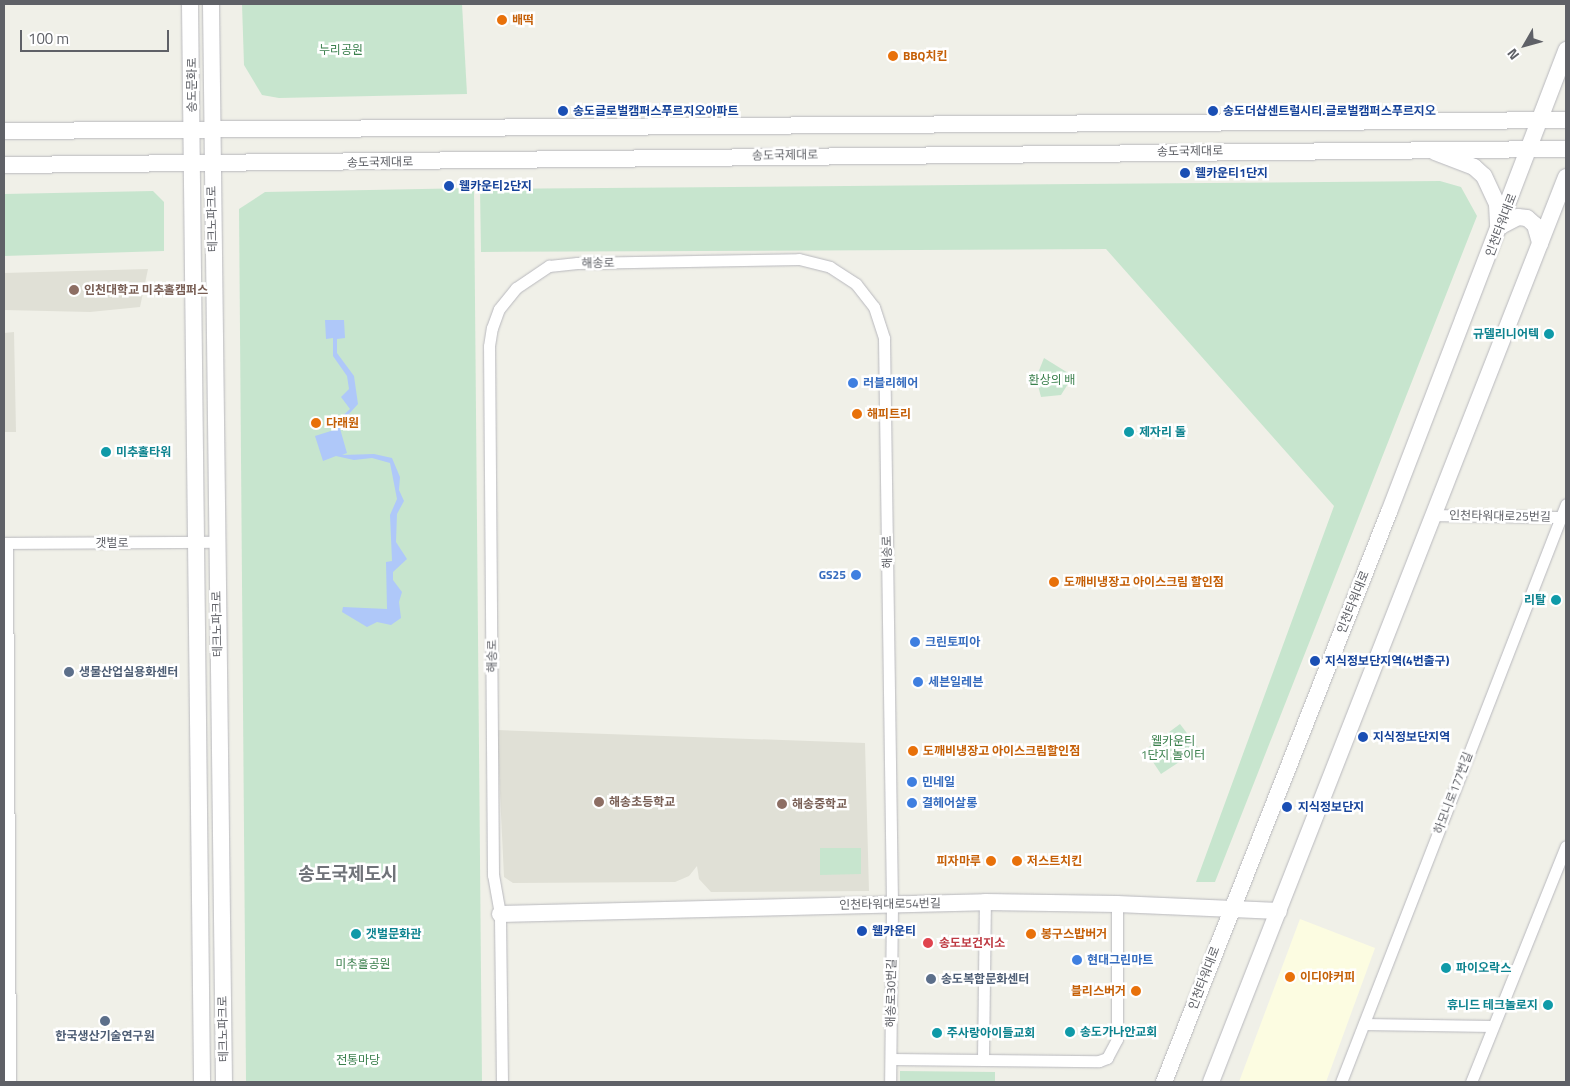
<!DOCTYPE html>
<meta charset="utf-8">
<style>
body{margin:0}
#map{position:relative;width:1570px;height:1086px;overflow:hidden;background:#f0f0e8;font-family:"Titillium Web","Noto Sans KR",sans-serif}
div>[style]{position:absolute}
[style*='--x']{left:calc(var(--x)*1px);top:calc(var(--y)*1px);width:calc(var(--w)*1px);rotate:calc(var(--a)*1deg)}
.commercial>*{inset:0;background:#fcfce1}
.education>*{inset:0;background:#e0e0d6}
.green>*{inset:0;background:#c7e5ce}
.water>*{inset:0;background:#afc8f9}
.roads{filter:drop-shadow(0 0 1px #b8b8bd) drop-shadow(0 0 1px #b8b8bd)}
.street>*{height:11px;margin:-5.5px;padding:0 5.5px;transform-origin:5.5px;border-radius:5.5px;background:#fff}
.secondary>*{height:16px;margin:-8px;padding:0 8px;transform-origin:8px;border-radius:8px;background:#fff}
.dots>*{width:14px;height:14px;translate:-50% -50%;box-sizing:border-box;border:2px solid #fff;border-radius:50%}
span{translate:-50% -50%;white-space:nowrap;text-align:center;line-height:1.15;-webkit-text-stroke:5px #fff;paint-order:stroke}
.food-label{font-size:12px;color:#c56008;font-weight:700}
.left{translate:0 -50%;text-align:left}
.right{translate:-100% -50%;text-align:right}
.park-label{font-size:12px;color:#3c814e}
.street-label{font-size:12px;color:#5f6167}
.transit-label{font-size:12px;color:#164399;font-weight:700}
.education-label{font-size:12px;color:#785e54;font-weight:700}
.culture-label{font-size:12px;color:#0d838f;font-weight:700}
.shop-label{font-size:12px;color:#366cbe;font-weight:700}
.service-label{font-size:12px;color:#4e5e75;font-weight:700}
.health-label{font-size:12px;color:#be3a42;font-weight:700}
.district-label{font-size:18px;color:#707379;font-weight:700}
.frame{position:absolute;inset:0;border:5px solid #5f6167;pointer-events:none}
.north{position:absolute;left:1500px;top:20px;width:50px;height:50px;-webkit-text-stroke:4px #fff;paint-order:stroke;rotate:232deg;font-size:14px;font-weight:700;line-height:20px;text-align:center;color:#5f6167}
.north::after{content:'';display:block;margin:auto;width:18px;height:22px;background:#5f6167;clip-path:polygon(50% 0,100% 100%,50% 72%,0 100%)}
.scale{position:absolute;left:20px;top:30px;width:149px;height:22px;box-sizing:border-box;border:2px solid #5f6167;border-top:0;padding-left:6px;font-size:15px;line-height:18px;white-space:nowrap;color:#5f6167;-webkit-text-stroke:4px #fff;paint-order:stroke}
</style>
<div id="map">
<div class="commercial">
<i style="clip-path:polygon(1300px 919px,1375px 948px,1326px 1082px,1239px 1082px)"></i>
</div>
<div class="education">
<i style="clip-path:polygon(148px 269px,140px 307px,90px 312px,4px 310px,4px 273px)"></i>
<i style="clip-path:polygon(14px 332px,16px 432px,4px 432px,4px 333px)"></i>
<i style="clip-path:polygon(497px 730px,865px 743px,869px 891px,711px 892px,699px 879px,697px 866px,689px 876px,675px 882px,513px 883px,504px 877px)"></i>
</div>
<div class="green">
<i style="clip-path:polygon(242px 4px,462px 4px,467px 94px,279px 98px,262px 95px,244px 65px)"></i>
<i style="clip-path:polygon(1440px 181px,1461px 187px,1477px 216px,1215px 882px,1196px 882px,1334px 506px,1106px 249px,481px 252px,480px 189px)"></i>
<i style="clip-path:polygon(474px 188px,482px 1082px,246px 1082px,239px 209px,265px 192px)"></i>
<i style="clip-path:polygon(153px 191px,164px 202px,164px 251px,4px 256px,4px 194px)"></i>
<i style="clip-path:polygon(1044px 358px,1073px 376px,1061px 395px,1041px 397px,1036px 378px)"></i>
<i style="clip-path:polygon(1180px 724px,1199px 749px,1161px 774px,1145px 750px)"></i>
<i style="clip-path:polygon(820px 848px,861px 848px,861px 874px,820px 875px)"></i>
<i style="clip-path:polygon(900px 1071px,995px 1072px,995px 1082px,900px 1082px)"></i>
</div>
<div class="water">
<i style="clip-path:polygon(325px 320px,344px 320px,345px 338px,337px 339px,337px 353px,354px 376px,358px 404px,339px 425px,347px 453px,342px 455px,374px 454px,392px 458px,400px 477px,399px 490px,404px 501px,397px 514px,396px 542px,407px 559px,393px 572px,393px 580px,402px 592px,399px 602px,401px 618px,391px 625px,377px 622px,367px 627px,342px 612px,343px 607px,387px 609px,386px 562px,392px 561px,390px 515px,397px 499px,390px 463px,372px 458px,354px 460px,336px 456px,323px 461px,315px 436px,334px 430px,337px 421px,350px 409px,341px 397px,349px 389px,347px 376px,333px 356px,333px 338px,326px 339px)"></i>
</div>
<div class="roads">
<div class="street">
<i style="--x:1434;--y:515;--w:132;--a:0.9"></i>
<i style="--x:4;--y:543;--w:212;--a:-0.3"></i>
<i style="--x:7;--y:543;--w:539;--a:89.68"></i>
<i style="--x:1364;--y:1024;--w:128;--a:0.9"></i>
<i style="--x:891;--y:1059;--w:208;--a:0.6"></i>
<i style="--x:1099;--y:1061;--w:9;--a:-21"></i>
<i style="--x:1107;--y:1058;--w:21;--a:-62"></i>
<i style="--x:1117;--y:1039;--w:135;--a:-90"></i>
<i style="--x:983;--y:1060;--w:158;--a:-89.3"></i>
<i style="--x:502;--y:1082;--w:168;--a:-90.7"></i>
<i style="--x:500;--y:914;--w:40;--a:-100"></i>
<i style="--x:493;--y:875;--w:529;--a:-90.43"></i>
<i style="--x:489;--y:346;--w:18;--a:-81"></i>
<i style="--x:492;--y:328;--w:20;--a:-70"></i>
<i style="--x:499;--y:309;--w:27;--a:-51"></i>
<i style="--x:516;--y:288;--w:40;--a:-34"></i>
<i style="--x:549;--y:266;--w:28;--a:-6"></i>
<i style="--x:577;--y:263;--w:222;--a:-1"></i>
<i style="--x:799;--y:259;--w:32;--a:14"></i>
<i style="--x:830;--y:267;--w:31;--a:33"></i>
<i style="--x:856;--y:284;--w:29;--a:52"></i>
<i style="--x:874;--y:307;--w:33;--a:72"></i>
<i style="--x:884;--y:338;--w:566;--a:89.19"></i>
<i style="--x:892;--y:904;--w:178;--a:90.6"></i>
<i style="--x:1341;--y:1082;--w:620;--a:-68.73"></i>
<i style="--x:1471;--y:1082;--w:254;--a:-68.1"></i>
</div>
<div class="secondary">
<i style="--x:190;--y:4;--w:1078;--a:89.36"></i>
<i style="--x:211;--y:4;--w:1078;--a:89.31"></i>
<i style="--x:4;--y:131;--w:1562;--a:-0.4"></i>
<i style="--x:1435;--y:152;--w:42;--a:21"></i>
<i style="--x:1474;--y:167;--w:13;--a:42"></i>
<i style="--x:1484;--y:176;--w:31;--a:65"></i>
<i style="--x:1497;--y:204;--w:22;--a:87"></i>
<i style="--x:4;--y:165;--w:1562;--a:-0.59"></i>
<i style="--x:1501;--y:226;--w:19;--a:-28"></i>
<i style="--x:1518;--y:217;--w:9;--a:6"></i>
<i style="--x:1527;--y:218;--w:11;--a:41"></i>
<i style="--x:1535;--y:225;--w:19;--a:74"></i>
<i style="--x:500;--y:914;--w:485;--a:-1.4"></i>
<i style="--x:985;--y:902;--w:132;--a:0.9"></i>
<i style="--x:1117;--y:904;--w:162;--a:2.5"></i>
<i style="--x:1164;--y:1082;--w:613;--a:-68.46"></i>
<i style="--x:1389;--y:512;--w:495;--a:-69"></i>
<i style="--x:1211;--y:1082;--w:972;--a:-68.58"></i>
</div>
</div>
<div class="dots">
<i style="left:502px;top:20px;background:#e8710a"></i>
<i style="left:893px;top:56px;background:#e8710a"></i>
<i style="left:563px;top:111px;background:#1a4fb4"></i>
<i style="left:1213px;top:111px;background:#1a4fb4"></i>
<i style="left:1185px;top:173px;background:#1a4fb4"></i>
<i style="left:449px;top:186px;background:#1a4fb4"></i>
<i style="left:74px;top:290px;background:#8d6e63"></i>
<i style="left:1549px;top:334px;background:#0f9aa8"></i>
<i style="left:853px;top:383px;background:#3f7fe0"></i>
<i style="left:857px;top:414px;background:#e8710a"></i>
<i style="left:316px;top:423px;background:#e8710a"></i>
<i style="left:1129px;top:432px;background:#0f9aa8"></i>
<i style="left:106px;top:452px;background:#0f9aa8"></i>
<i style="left:856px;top:575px;background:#3f7fe0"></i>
<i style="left:1054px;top:582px;background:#e8710a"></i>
<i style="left:1556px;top:600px;background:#0f9aa8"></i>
<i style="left:915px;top:642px;background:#3f7fe0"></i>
<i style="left:1315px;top:661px;background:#1a4fb4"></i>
<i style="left:69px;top:672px;background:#5c6f8a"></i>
<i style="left:918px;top:682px;background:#3f7fe0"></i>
<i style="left:1363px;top:737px;background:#1a4fb4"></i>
<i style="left:913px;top:751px;background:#e8710a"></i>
<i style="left:912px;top:782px;background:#3f7fe0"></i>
<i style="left:599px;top:802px;background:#8d6e63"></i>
<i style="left:912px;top:803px;background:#3f7fe0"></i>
<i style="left:782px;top:804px;background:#8d6e63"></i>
<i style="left:1287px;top:807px;background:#1a4fb4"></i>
<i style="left:991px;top:861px;background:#e8710a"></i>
<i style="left:1017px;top:861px;background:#e8710a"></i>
<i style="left:862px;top:931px;background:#1a4fb4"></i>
<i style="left:356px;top:934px;background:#0f9aa8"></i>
<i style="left:1031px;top:934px;background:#e8710a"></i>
<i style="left:928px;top:943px;background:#e0444e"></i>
<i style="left:1077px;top:960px;background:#3f7fe0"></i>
<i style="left:1446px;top:968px;background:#0f9aa8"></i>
<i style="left:1290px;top:977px;background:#e8710a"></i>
<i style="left:931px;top:979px;background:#5c6f8a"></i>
<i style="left:1136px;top:991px;background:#e8710a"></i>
<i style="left:1548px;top:1005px;background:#0f9aa8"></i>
<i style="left:105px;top:1021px;background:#5c6f8a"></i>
<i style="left:1070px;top:1032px;background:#0f9aa8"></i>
<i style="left:937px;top:1033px;background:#0f9aa8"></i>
</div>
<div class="food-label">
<span class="left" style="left:512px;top:20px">배떡</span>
<span class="left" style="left:903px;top:56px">BBQ치킨</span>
<span class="left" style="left:867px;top:414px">해피트리</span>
<span class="left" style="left:326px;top:423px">다래원</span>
<span class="left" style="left:1064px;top:582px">도깨비냉장고 아이스크림 할인점</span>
<span class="left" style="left:923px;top:751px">도깨비냉장고 아이스크림할인점</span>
<span class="right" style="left:981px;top:861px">피자마루</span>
<span class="left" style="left:1027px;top:861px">저스트치킨</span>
<span class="left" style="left:1041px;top:934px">봉구스밥버거</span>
<span class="left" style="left:1300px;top:977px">이디야커피</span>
<span class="right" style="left:1126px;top:991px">블리스버거</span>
</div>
<div class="park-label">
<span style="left:341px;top:50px">누리공원</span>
<span style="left:1052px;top:380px">환상의 배</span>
<span style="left:1173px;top:748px">웰카운티<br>1단지 놀이터</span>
<span style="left:363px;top:964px">미추홀공원</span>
<span style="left:358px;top:1060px">전통마당</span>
</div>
<div class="street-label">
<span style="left:192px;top:85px;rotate:-90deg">송도문화로</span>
<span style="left:1190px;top:151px;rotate:-1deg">송도국제대로</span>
<span style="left:785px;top:155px;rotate:-1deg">송도국제대로</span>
<span style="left:380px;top:162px;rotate:-1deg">송도국제대로</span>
<span style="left:212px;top:219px;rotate:-91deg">테크노파크로</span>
<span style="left:1501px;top:225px;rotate:-69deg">인천타워대로</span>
<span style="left:598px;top:263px;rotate:-1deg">해송로</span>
<span style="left:1500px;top:516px;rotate:1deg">인천타워대로25번길</span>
<span style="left:112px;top:543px">갯벌로</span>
<span style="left:887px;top:552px;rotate:-91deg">해송로</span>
<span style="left:1353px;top:602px;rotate:-68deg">인천타워대로</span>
<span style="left:217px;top:624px;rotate:-91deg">테크노파크로</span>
<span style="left:492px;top:656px;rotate:-90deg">해송로</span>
<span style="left:1453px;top:793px;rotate:-69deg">하모니로177번길</span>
<span style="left:890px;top:904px;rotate:-1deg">인천타워대로54번길</span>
<span style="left:1204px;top:978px;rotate:-69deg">인천타워대로</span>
<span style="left:891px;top:993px;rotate:-89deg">해송로30번길</span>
<span style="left:223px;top:1029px;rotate:-91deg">테크노파크로</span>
</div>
<div class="transit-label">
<span class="left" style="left:573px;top:111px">송도글로벌캠퍼스푸르지오아파트</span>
<span class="left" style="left:1223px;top:111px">송도더샵센트럴시티.글로벌캠퍼스푸르지오</span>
<span class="left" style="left:1195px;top:173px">웰카운티1단지</span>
<span class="left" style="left:459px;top:186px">웰카운티2단지</span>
<span class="left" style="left:1325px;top:661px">지식정보단지역(4번출구)</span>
<span class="left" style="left:1373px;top:737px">지식정보단지역</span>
<span class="left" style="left:1298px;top:807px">지식정보단지</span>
<span class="left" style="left:872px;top:931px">웰카운티</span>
</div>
<div class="education-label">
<span class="left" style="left:84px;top:290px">인천대학교 미추홀캠퍼스</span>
<span class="left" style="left:609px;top:802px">해송초등학교</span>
<span class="left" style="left:792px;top:804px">해송중학교</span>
</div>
<div class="culture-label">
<span class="right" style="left:1539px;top:334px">규델리니어텍</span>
<span class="left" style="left:1139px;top:432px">제자리 돌</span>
<span class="left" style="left:116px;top:452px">미추홀타워</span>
<span class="right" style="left:1546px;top:600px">리탈</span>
<span class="left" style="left:366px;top:934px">갯벌문화관</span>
<span class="left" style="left:1456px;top:968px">파이오락스</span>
<span class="right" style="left:1538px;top:1005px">휴니드 테크놀로지</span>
<span class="left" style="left:1080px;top:1032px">송도가나안교회</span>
<span class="left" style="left:947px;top:1033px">주사랑아이들교회</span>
</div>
<div class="shop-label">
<span class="left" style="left:863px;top:383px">러블리헤어</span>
<span class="right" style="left:846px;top:575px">GS25</span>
<span class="left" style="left:925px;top:642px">크린토피아</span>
<span class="left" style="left:928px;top:682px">세븐일레븐</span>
<span class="left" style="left:922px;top:782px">민네일</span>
<span class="left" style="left:922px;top:803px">결헤어살롱</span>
<span class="left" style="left:1087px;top:960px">현대그린마트</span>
</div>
<div class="service-label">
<span class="left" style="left:79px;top:672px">생물산업실용화센터</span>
<span class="left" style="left:941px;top:979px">송도복합문화센터</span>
<span style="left:105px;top:1036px">한국생산기술연구원</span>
</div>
<div class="health-label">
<span class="left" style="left:939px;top:943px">송도보건지소</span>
</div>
<div class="district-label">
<span style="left:348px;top:874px">송도국제도시</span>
</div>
<div class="frame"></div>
<div class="north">N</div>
<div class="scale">100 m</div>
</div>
